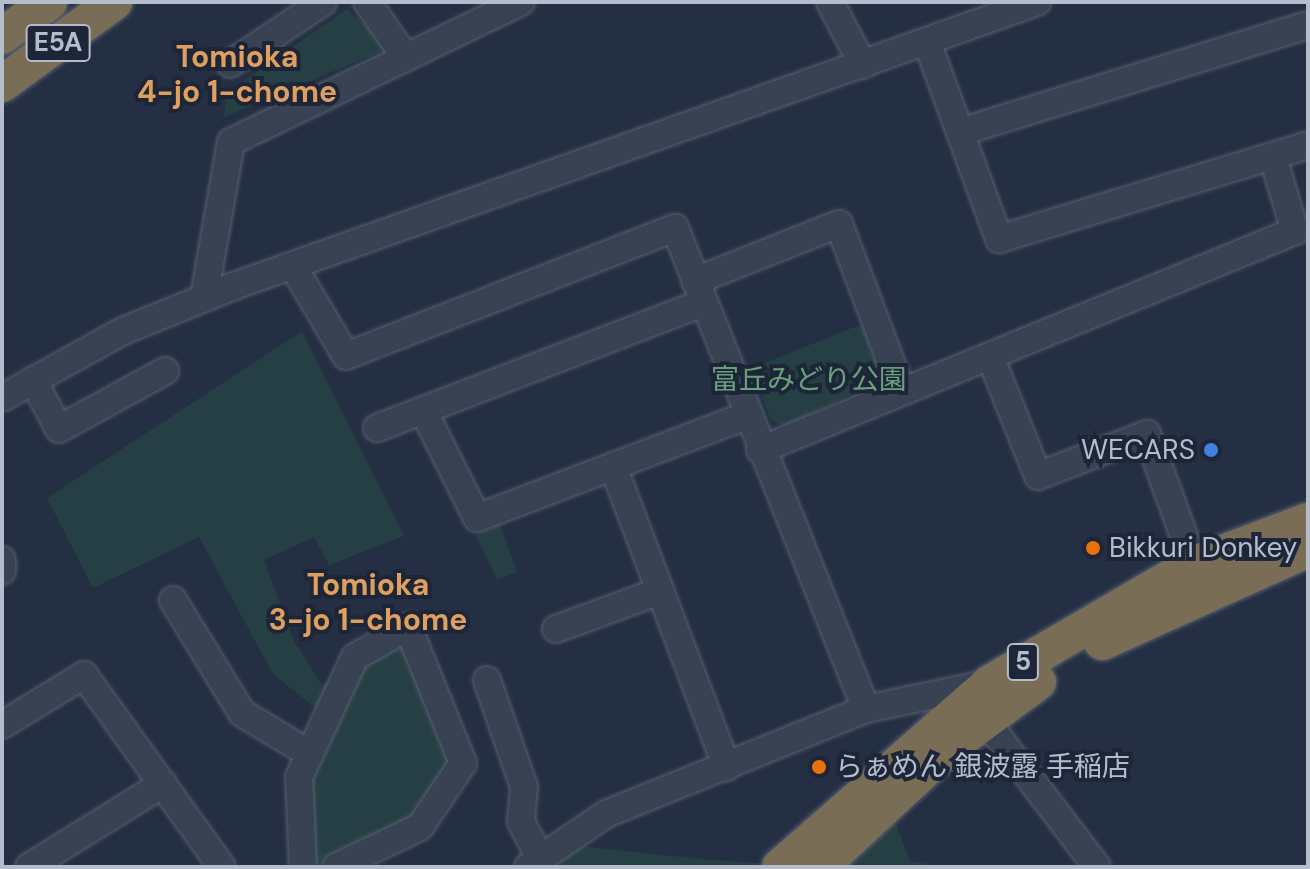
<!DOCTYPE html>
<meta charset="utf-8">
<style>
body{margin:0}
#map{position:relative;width:1310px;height:869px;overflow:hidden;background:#242f43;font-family:"DM Sans","Noto Sans JP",sans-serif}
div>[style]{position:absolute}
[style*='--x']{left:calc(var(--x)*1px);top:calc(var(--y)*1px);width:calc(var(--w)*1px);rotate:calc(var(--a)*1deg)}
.green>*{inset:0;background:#263f44}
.roads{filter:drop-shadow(0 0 2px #565f70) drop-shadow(0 0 2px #565f70)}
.minor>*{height:26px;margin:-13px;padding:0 13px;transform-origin:13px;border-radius:13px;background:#384253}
.highway>*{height:36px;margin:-18px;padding:0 18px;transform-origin:18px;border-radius:18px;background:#796e55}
.dots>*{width:22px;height:22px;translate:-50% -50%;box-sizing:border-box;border:4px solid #1d2638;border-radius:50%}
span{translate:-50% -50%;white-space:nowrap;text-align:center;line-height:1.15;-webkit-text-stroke:8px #1d2638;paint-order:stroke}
.shield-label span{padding:2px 6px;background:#1d2638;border:2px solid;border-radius:6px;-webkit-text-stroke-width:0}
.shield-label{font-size:26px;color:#b5bdcd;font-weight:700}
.park-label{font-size:28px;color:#6aa07a}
.poi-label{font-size:28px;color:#b5bdcd}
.right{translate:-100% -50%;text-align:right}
.left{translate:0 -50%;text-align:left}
.neighbourhood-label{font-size:30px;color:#df9f5e;font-weight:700}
.frame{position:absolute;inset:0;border:4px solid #b5bdcd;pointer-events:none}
</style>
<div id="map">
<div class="green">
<i style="clip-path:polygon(347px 9px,382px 41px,380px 52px,224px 117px,226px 93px)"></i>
<i style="clip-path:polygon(867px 322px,887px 378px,784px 426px,771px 421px,752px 368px)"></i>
<i style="clip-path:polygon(302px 331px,404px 536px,329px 565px,314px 537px,264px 560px,294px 641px,322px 685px,404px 636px,454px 762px,417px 820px,324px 867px,310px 863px,309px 774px,333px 722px,273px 674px,199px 537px,93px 588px,47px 498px)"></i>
<i style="clip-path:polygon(500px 524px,517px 572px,497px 580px,475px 534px)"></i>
<i style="clip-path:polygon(895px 821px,910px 861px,945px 867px,841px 867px)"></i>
<i style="clip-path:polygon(580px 846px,700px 859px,816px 867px,548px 867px)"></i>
</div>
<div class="roads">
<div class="minor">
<i style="--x:367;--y:2;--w:68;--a:55.1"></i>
<i style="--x:830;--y:2;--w:71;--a:62.4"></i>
<i style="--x:927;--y:42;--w:210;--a:69.9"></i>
<i style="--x:999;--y:239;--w:323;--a:-16.9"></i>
<i style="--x:230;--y:64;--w:112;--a:-33.7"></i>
<i style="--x:960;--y:132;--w:364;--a:-17.1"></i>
<i style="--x:293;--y:266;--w:104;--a:59.5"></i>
<i style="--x:346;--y:356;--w:353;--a:-21.3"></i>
<i style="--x:675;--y:228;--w:518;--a:68.34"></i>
<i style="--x:695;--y:281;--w:155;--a:-21.6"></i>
<i style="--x:839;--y:224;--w:179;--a:69.4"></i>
<i style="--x:204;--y:298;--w:158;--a:-80.2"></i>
<i style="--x:231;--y:142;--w:322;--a:-25.8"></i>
<i style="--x:990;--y:356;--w:129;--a:68.2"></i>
<i style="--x:1038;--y:476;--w:117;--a:-21.1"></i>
<i style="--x:1147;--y:434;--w:138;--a:70.1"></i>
<i style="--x:33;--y:380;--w:55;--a:62"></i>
<i style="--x:59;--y:429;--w:121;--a:-28.7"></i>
<i style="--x:2;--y:398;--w:138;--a:-29"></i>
<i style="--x:123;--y:331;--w:120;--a:-22.1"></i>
<i style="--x:234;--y:286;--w:852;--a:-19.48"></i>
<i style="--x:423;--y:410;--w:121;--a:63.4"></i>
<i style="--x:477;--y:518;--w:288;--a:-20.8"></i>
<i style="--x:377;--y:428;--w:349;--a:-21"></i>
<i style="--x:760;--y:450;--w:578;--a:-22.26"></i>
<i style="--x:1295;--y:231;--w:77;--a:-106.6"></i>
<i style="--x:613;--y:466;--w:322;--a:69.3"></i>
<i style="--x:2;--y:560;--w:11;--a:90"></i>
<i style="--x:173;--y:600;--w:132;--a:58.6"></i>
<i style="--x:242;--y:713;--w:79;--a:31.1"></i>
<i style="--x:556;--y:629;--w:111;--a:-20.1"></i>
<i style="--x:487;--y:680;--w:113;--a:70.9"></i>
<i style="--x:524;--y:787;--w:35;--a:95"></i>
<i style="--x:521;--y:822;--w:40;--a:62"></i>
<i style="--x:976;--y:708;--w:200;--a:52.7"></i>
<i style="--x:2;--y:725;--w:96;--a:-31.4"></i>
<i style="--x:84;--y:675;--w:236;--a:54.3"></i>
<i style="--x:29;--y:867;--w:158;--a:-31.8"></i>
<i style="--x:303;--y:867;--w:90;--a:-92.5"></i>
<i style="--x:299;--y:777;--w:132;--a:-65"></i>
<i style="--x:355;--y:657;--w:61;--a:-29.5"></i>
<i style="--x:408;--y:627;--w:147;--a:68"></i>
<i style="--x:463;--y:763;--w:77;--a:123.9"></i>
<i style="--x:420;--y:827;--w:93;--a:154.5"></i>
<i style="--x:528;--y:867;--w:94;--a:-34.2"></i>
<i style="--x:606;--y:814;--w:280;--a:-22"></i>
<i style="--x:866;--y:709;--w:127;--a:-11.8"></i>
</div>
<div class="highway">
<i style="--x:2;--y:36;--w:58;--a:-35.9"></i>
<i style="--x:2;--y:84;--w:139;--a:-36.2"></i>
<i style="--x:1102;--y:642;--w:226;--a:-24.3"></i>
<i style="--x:780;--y:867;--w:279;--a:-41.2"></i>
<i style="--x:990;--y:683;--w:236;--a:-30.3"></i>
<i style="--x:1194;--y:564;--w:122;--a:-20.7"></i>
<i style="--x:820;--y:867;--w:173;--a:-42.9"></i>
<i style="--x:947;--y:749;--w:113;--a:-36.4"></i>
</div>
</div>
<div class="dots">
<i style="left:1211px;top:450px;background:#3f7fe0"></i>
<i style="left:1093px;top:548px;background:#e8710a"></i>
<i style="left:819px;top:767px;background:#e8710a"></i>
</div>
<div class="shield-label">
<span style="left:58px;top:43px">E5A</span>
<span style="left:1023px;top:662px">5</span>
</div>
<div class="park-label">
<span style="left:809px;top:380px">富丘みどり公園</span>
</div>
<div class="poi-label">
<span class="right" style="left:1195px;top:450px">WECARS</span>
<span class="left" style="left:1109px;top:548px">Bikkuri Donkey</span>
<span class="left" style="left:835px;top:767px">らぁめん 銀波露 手稲店</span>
</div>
<div class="neighbourhood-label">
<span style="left:237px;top:74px">Tomioka<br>4-jo 1-chome</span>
<span style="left:368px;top:602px">Tomioka<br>3-jo 1-chome</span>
</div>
<div class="frame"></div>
</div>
